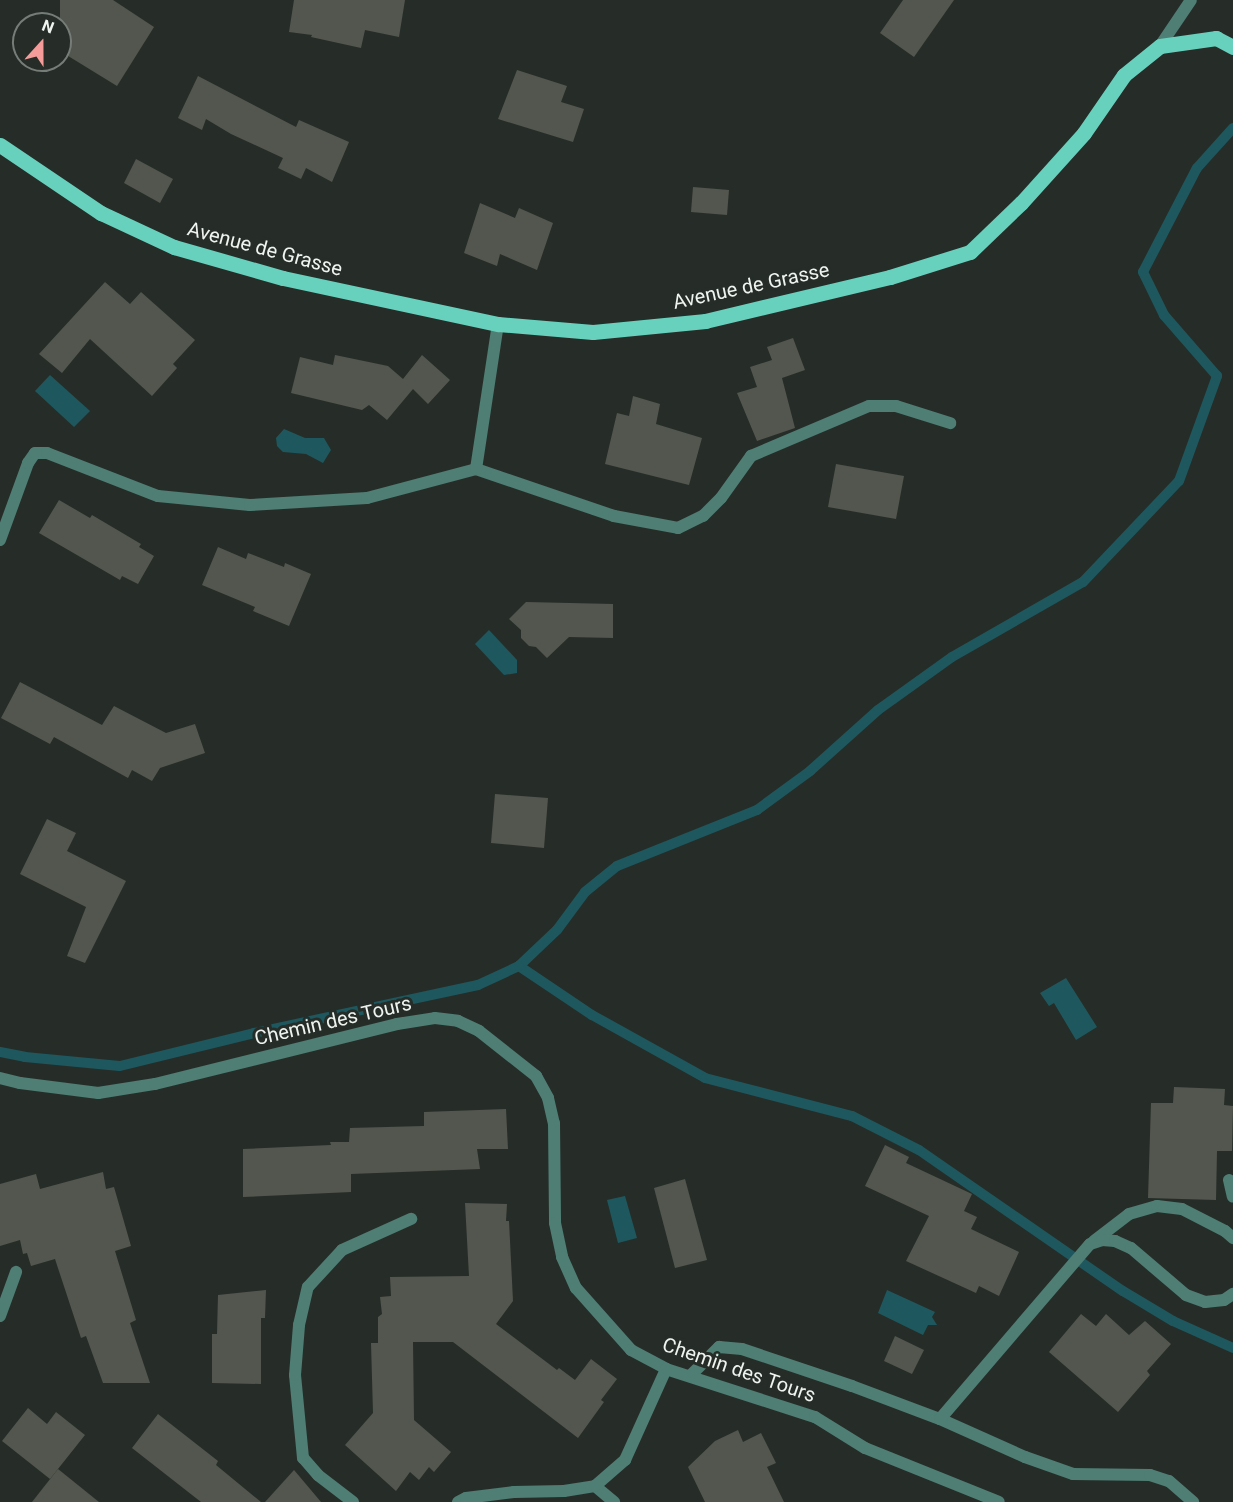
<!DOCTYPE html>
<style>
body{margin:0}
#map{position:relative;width:1233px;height:1502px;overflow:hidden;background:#262d28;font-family:Roboto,sans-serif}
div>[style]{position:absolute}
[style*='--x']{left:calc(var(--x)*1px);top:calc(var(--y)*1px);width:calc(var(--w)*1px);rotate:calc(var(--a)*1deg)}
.water>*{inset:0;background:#1e585e}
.stream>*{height:10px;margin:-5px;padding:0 5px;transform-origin:5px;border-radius:5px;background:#1e585e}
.building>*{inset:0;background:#53564e}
.service>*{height:12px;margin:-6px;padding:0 6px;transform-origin:6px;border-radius:6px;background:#4f7e74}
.minor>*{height:12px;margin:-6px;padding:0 6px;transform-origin:6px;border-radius:6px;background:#4f7e74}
.primary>*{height:15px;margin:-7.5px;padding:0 7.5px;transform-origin:7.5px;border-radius:7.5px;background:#68d1bd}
span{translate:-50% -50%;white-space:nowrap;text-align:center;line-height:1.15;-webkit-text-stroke:6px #262d28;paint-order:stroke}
.street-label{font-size:20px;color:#eff4f0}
.north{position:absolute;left:12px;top:12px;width:60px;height:60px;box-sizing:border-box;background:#262d28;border:2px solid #767d78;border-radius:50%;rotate:21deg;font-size:16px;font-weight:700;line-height:24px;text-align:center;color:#eff4f0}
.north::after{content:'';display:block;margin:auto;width:21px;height:27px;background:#f59b99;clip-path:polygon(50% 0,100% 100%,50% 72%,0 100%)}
</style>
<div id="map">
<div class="water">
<i style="clip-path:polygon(50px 375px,90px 411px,74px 427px,35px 391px)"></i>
<i style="clip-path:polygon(284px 429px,305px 438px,324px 438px,331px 450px,323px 463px,306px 454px,283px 452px,277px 446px,276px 438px)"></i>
<i style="clip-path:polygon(489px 630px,517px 660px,517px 673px,504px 675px,475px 644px)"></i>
<i style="clip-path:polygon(1066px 978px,1097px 1027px,1076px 1040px,1054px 1003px,1049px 1006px,1040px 993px)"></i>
<i style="clip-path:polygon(625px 1196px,637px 1238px,618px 1243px,607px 1200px)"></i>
<i style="clip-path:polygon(887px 1290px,935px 1312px,932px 1317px,937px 1325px,928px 1325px,923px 1335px,878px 1313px)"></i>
</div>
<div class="stream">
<i style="--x:519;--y:966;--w:88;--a:33.9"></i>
<i style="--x:592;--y:1015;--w:129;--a:29.1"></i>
<i style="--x:705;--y:1078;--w:152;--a:14.5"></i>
<i style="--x:852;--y:1116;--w:75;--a:26.9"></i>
<i style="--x:919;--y:1150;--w:248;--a:34.7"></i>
<i style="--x:1123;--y:1291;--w:58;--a:31"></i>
<i style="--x:1173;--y:1321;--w:66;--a:24.2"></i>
<i style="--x:0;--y:1052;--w:25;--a:11"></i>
<i style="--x:25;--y:1057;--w:95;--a:5.4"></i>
<i style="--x:120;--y:1066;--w:138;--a:-13.8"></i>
<i style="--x:254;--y:1033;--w:229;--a:-12.1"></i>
<i style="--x:478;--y:985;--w:45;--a:-24.9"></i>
<i style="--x:519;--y:966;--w:52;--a:-43.5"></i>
<i style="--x:557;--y:930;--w:47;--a:-53.6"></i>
<i style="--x:585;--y:892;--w:41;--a:-39.1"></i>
<i style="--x:617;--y:866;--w:151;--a:-21.8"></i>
<i style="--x:757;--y:810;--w:66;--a:-36.3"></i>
<i style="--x:810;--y:771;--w:91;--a:-41.9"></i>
<i style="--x:878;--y:710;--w:91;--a:-35.6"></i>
<i style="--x:952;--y:657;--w:151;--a:-29.8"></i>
<i style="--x:1083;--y:582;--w:139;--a:-46.5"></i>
<i style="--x:1179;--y:481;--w:112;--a:-70.1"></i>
<i style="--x:1217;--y:376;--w:81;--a:-131"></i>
<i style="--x:1164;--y:315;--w:48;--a:-116"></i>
<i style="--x:1143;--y:272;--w:117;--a:-62.6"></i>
<i style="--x:1197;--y:168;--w:54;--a:-48"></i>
</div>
<div class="building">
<i style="clip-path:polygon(60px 0,113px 0,154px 27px,117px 86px,60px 51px)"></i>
<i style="clip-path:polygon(294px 0,405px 0,399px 37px,365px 30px,361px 48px,311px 37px,312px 35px,289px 32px)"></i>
<i style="clip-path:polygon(903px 0,954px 0,914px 57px,880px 33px)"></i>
<i style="clip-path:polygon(517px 70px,567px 86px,561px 102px,584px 109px,573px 142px,498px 119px)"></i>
<i style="clip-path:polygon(198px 76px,296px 127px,299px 120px,349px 142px,332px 182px,306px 168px,301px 179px,278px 168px,283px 158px,231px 134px,206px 119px,202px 130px,178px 118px)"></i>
<i style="clip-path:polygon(136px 159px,173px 179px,160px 203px,124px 183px)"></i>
<i style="clip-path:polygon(693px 187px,729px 190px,727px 215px,691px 212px)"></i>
<i style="clip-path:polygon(480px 203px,515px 218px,519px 208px,553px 223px,537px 270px,500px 254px,497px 266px,464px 253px)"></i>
<i style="clip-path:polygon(105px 282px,130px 304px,141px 292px,195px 340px,173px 364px,177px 368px,152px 396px,90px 339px,62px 373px,39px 354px)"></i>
<i style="clip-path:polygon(793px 338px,805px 370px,782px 378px,795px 428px,757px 441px,737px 393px,757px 387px,750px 367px,772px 360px,767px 347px)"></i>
<i style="clip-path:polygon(335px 355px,388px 366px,403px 379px,422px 355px,450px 380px,428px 404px,413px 389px,387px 420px,369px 405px,362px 410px,291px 393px,300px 357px,333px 365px)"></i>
<i style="clip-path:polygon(633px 396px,660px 404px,656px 424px,702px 438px,689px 485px,605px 464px,617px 413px,629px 416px)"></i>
<i style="clip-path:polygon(836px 464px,904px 476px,896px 519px,828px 507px)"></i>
<i style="clip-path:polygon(59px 500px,90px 518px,92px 515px,141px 544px,139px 547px,154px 556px,138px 584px,122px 576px,120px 580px,39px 533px)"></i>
<i style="clip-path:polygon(218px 547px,246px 559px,248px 553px,284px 567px,285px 563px,311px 574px,289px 626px,253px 611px,255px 607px,202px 585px)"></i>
<i style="clip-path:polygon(526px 602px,613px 604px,613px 638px,569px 637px,547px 658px,536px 647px,529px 646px,521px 638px,521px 630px,509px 619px)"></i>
<i style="clip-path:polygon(20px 682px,102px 725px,114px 706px,166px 733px,195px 724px,205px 753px,160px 768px,152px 781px,132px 770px,128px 778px,54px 737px,50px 744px,1px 718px)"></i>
<i style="clip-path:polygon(495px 794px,548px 798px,544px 848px,491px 843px)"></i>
<i style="clip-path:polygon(47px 819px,76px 833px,67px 851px,126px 881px,85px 963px,67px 956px,86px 907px,20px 874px)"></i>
<i style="clip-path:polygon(1174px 1087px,1225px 1089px,1224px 1105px,1233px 1106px,1232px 1151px,1217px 1151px,1216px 1200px,1148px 1198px,1151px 1103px,1173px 1103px)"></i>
<i style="clip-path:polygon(506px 1109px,508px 1149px,477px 1149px,480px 1169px,351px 1174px,351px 1192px,243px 1197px,243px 1149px,331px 1145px,330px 1142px,349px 1142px,350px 1128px,424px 1126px,424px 1112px)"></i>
<i style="clip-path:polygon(885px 1145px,909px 1157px,906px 1163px,972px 1194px,964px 1211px,977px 1217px,971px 1229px,1019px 1252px,999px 1296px,979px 1286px,976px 1293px,906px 1261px,929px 1216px,865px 1186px)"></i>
<i style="clip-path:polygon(103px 1172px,106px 1189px,114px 1187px,131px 1246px,115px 1251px,136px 1320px,130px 1323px,150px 1383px,103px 1383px,86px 1336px,81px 1338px,55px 1259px,31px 1266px,27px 1253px,23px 1254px,20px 1240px,0 1246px,0 1184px,36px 1174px,40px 1189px)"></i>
<i style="clip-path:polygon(685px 1179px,707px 1260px,675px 1268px,654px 1188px)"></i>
<i style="clip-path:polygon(465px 1203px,507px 1204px,506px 1221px,509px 1221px,513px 1301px,496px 1324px,557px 1370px,559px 1368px,575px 1380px,591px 1359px,617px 1379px,601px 1400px,604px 1402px,578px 1438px,453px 1342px,413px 1342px,414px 1420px,451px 1452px,434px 1472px,429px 1467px,419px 1480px,410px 1472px,396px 1491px,345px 1445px,373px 1413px,371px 1343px,378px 1343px,378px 1317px,382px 1314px,380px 1297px,391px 1296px,390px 1277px,469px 1276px)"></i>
<i style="clip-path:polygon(266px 1290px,265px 1318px,261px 1318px,261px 1384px,212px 1383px,212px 1334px,217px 1334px,218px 1295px)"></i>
<i style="clip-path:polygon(1081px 1314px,1096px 1326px,1106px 1314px,1129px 1335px,1145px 1321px,1171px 1344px,1147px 1371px,1150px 1375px,1118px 1412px,1049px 1352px)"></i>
<i style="clip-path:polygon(895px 1336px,924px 1350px,912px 1374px,884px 1361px)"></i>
<i style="clip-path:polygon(28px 1408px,47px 1424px,56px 1412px,85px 1435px,50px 1479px,2px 1441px)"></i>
<i style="clip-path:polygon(158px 1414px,218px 1461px,216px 1465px,261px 1502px,201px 1502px,132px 1448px)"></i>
<i style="clip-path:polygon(738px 1430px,743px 1442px,761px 1433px,776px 1463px,767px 1467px,784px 1502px,705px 1502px,688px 1467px,715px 1441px)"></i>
<i style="clip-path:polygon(58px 1469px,99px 1502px,32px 1502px)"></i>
<i style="clip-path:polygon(294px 1470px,321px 1502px,265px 1502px)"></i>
</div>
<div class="service">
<i style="--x:1229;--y:1180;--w:17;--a:77"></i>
<i style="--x:1094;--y:1241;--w:44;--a:-37.6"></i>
<i style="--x:1129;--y:1214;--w:29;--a:-16"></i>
<i style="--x:1157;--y:1206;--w:25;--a:7"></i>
<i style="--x:1182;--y:1209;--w:48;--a:27.1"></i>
<i style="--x:1225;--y:1231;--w:11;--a:41"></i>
<i style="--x:691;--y:1375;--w:40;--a:-45"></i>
<i style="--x:719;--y:1347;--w:23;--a:5"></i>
<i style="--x:742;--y:1349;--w:116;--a:18.6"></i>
<i style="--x:852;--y:1386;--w:94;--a:20.6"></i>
<i style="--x:940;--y:1419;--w:93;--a:24.1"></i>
<i style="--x:1025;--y:1457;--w:51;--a:19.5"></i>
<i style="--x:1073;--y:1474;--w:77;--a:0.7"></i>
<i style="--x:1150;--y:1475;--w:20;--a:18"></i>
<i style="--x:1169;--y:1481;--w:32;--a:41"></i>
<i style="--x:940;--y:1419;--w:230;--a:-49.4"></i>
<i style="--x:1090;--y:1244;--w:13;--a:-18"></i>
<i style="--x:1102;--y:1240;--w:13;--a:4"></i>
<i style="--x:1115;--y:1241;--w:17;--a:24"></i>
<i style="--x:1131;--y:1248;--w:72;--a:40.5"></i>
<i style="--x:1186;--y:1295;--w:20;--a:20"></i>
<i style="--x:1205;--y:1302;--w:19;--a:-6"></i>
<i style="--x:1224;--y:1300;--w:11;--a:-34"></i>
</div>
<div class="minor">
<i style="--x:1160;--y:46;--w:55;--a:-56"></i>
<i style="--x:476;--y:469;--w:146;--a:18.8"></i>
<i style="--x:614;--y:516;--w:65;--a:10.6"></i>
<i style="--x:678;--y:528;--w:28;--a:-26"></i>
<i style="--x:703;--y:516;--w:25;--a:-45"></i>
<i style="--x:721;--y:498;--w:52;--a:-54.5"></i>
<i style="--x:751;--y:456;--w:128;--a:-23"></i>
<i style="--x:869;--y:406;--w:27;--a:0"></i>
<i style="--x:896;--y:406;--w:57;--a:17.5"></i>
<i style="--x:0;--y:540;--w:82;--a:-70"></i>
<i style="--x:28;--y:463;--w:12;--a:-55"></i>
<i style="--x:35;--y:453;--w:12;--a:0"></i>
<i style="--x:47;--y:453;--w:119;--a:21.2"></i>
<i style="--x:158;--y:496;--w:92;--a:5.6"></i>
<i style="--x:250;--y:505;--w:117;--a:-3.4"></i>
<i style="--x:367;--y:498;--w:113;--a:-14.9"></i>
<i style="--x:476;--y:469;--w:147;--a:-81.4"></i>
<i style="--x:0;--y:1078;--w:21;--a:14"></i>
<i style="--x:20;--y:1083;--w:79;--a:7.3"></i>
<i style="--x:98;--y:1093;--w:58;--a:-9"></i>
<i style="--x:155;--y:1084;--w:249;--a:-13.9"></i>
<i style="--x:397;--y:1024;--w:38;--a:-9"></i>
<i style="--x:435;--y:1018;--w:23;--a:7"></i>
<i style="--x:458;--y:1021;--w:23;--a:25"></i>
<i style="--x:479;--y:1031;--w:73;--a:38.3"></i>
<i style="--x:536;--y:1076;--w:25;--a:61"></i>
<i style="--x:548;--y:1098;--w:26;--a:77"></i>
<i style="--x:554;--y:1123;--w:100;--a:89.4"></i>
<i style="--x:555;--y:1223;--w:35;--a:78"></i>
<i style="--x:562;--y:1257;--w:34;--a:66"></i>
<i style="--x:576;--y:1288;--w:83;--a:48.4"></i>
<i style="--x:631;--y:1350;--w:40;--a:28"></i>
<i style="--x:666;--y:1369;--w:157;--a:17.9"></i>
<i style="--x:815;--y:1417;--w:59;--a:31.8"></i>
<i style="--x:865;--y:1448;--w:144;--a:21.9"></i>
<i style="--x:0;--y:1316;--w:47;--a:-70"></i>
<i style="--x:595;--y:1486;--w:25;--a:40"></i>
<i style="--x:353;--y:1502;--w:44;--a:-142.4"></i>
<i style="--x:318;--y:1475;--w:23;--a:-131"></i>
<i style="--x:303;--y:1458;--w:83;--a:-95.5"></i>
<i style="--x:295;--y:1375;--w:50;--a:-85.4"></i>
<i style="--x:299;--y:1325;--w:39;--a:-77"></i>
<i style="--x:308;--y:1287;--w:50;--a:-47.4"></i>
<i style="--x:342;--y:1250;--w:76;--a:-24.2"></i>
<i style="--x:458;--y:1502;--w:9;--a:-27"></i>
<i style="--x:466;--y:1498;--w:48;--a:-7.1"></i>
<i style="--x:514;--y:1492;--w:50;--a:-1.1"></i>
<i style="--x:564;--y:1491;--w:31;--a:-9"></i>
<i style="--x:595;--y:1486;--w:40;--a:-41"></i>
<i style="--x:625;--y:1460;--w:100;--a:-65.7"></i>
</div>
<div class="primary">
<i style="--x:0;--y:145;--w:122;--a:34"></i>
<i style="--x:101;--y:213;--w:81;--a:25"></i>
<i style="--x:174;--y:247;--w:113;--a:15.9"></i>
<i style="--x:283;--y:278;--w:220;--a:12.1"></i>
<i style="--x:498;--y:324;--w:95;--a:4.8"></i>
<i style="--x:593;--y:332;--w:113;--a:-5.6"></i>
<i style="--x:705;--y:321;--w:190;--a:-13.4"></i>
<i style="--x:890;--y:277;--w:84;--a:-17.4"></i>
<i style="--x:970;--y:252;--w:71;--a:-43.9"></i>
<i style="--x:1021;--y:203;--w:94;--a:-48"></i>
<i style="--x:1084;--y:133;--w:70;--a:-55.4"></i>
<i style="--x:1124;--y:75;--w:46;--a:-38.9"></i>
<i style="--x:1160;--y:46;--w:57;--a:-8.1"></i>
<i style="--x:1216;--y:38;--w:19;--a:28"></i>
</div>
<div class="street-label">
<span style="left:265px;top:249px;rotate:15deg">Avenue de Grasse</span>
<span style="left:751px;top:286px;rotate:-12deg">Avenue de Grasse</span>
<span style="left:333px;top:1021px;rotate:-13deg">Chemin des Tours</span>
<span style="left:739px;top:1370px;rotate:19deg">Chemin des Tours</span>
</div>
<div class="north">N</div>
</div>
